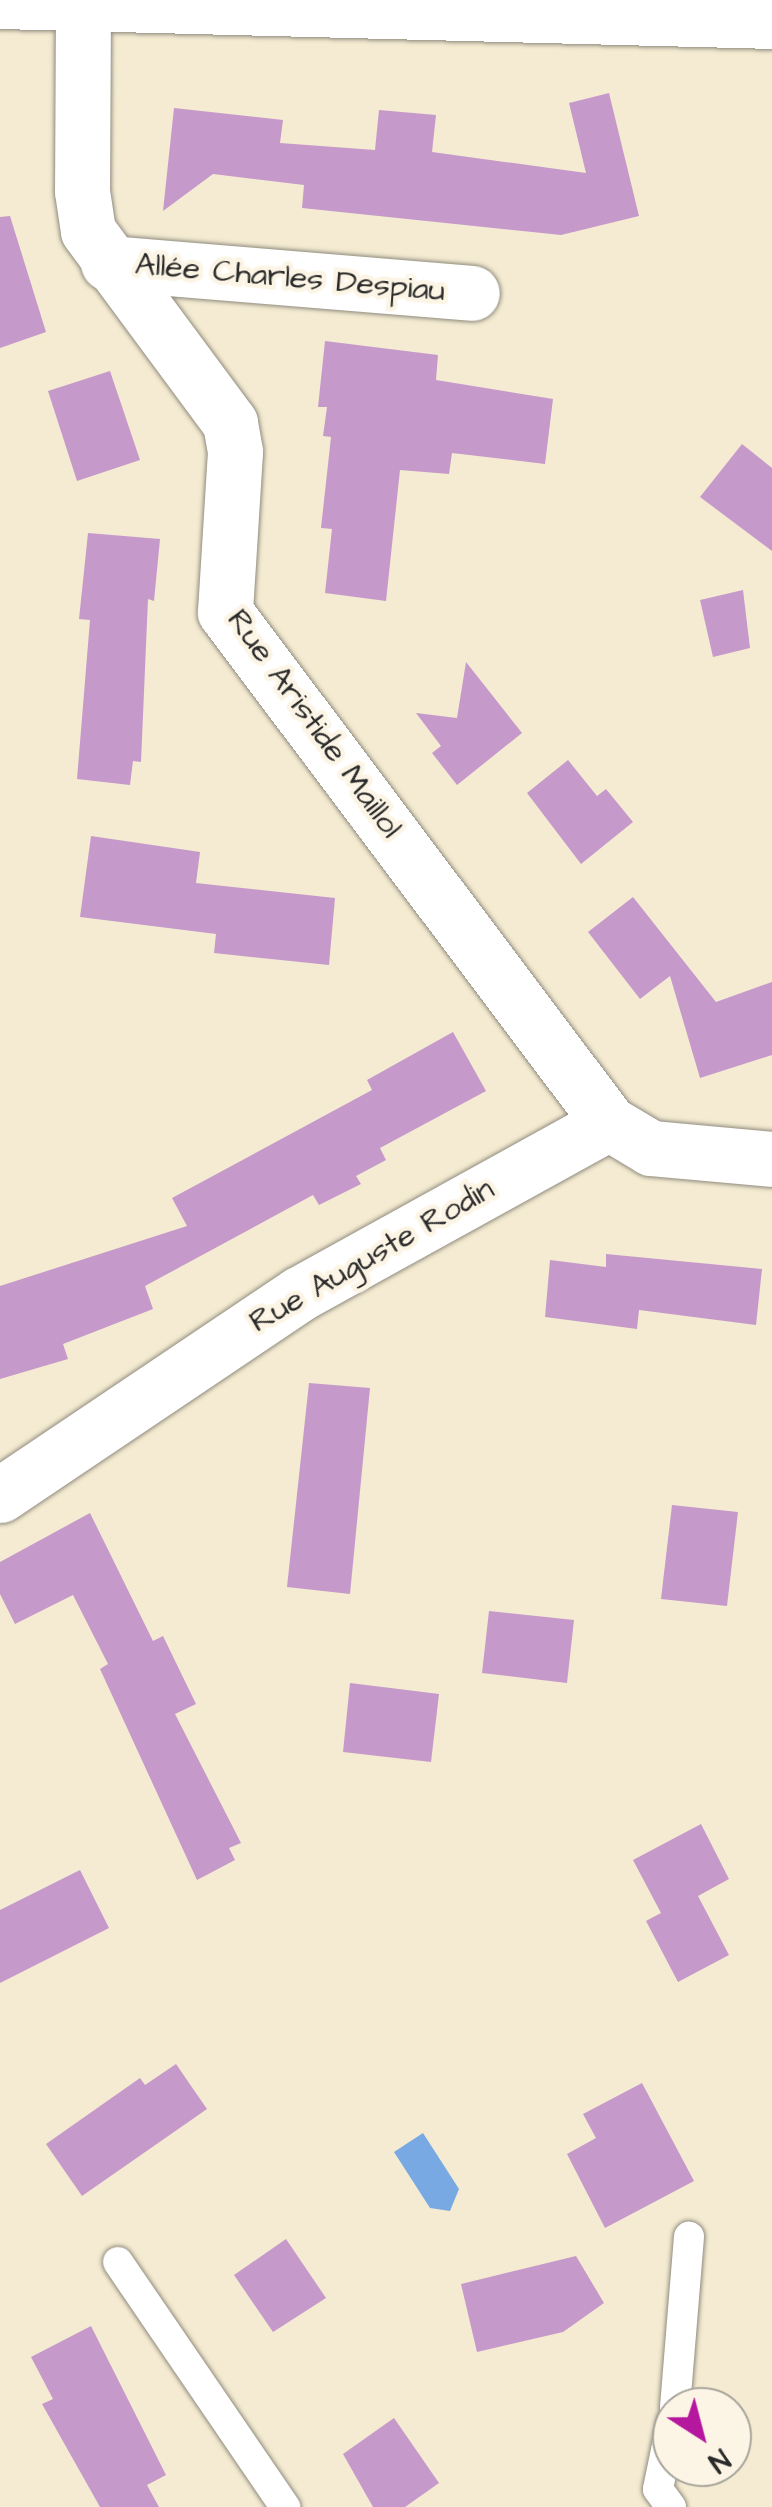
<!DOCTYPE html>
<meta charset="utf-8">
<style>
body{margin:0}
#map{position:relative;width:772px;height:2507px;overflow:hidden;background:#f4ebd2;font-family:"Architects Daughter",sans-serif}
div>[style]{position:absolute}
[style*='--x']{left:calc(var(--x)*1px);top:calc(var(--y)*1px);width:calc(var(--w)*1px);rotate:calc(var(--a)*1deg)}
.water>*{inset:0;background:#78a9e3}
.building>*{inset:0;background:#c699cb}
.roads{filter:drop-shadow(0 0 2px #908b7e) drop-shadow(0 0 2px #908b7e)}
.service>*{height:30px;margin:-15px;padding:0 15px;transform-origin:15px;border-radius:15px;background:#fff}
.minor>*{height:55px;margin:-27.5px;padding:0 27.5px;transform-origin:27.5px;border-radius:27.5px;background:#fff}
span{translate:-50% -50%;white-space:nowrap;text-align:center;line-height:1.15;-webkit-text-stroke:9px #fcf5e5;paint-order:stroke}
.street-label{font-size:32px;color:#2b2b2b}
.north{position:absolute;left:652px;top:2387px;width:100px;height:100px;box-sizing:border-box;background:#fcf5e5;border:2px solid #a8a49b;border-radius:50%;rotate:144deg;font-size:28px;font-weight:700;line-height:40px;text-align:center;color:#2b2b2b}
.north::after{content:'';display:block;margin:auto;width:35px;height:45px;background:#b5179e;clip-path:polygon(50% 0,100% 100%,50% 72%,0 100%)}
</style>
<div id="map">
<div class="water">
<i style="clip-path:polygon(423px 2133px,459px 2189px,450px 2211px,430px 2208px,394px 2152px)"></i>
</div>
<div class="building">
<i style="clip-path:polygon(609px 93px,639px 216px,561px 235px,302px 208px,304px 185px,213px 174px,163px 211px,174px 108px,283px 120px,280px 143px,375px 150px,379px 110px,436px 115px,432px 152px,586px 173px,569px 103px)"></i>
<i style="clip-path:polygon(10px 216px,46px 332px,0 348px,0 217px)"></i>
<i style="clip-path:polygon(325px 341px,438px 355px,436px 380px,553px 399px,545px 464px,452px 453px,449px 474px,400px 470px,386px 601px,325px 593px,332px 529px,321px 528px,331px 437px,323px 436px,327px 407px,318px 407px)"></i>
<i style="clip-path:polygon(110px 371px,140px 460px,77px 481px,48px 391px)"></i>
<i style="clip-path:polygon(742px 444px,772px 468px,772px 551px,700px 497px)"></i>
<i style="clip-path:polygon(88px 533px,160px 539px,154px 601px,148px 599px,141px 762px,133px 761px,130px 785px,77px 779px,90px 620px,79px 619px)"></i>
<i style="clip-path:polygon(743px 590px,750px 648px,713px 657px,700px 600px)"></i>
<i style="clip-path:polygon(466px 662px,522px 733px,457px 785px,432px 753px,441px 746px,416px 713px,457px 718px)"></i>
<i style="clip-path:polygon(568px 760px,597px 796px,606px 789px,633px 822px,581px 864px,527px 793px)"></i>
<i style="clip-path:polygon(91px 836px,200px 852px,196px 883px,335px 898px,329px 965px,214px 953px,216px 934px,80px 917px)"></i>
<i style="clip-path:polygon(633px 897px,716px 1002px,772px 982px,772px 1055px,700px 1078px,670px 976px,640px 999px,588px 932px)"></i>
<i style="clip-path:polygon(453px 1032px,486px 1091px,380px 1148px,386px 1160px,356px 1176px,361px 1184px,319px 1205px,313px 1195px,145px 1286px,153px 1309px,63px 1344px,68px 1359px,0 1379px,0 1286px,187px 1226px,172px 1198px,372px 1090px,367px 1080px)"></i>
<i style="clip-path:polygon(606px 1254px,762px 1269px,756px 1325px,639px 1310px,637px 1329px,545px 1317px,550px 1260px,606px 1267px)"></i>
<i style="clip-path:polygon(309px 1383px,370px 1388px,350px 1594px,287px 1587px)"></i>
<i style="clip-path:polygon(672px 1505px,738px 1512px,727px 1606px,661px 1599px)"></i>
<i style="clip-path:polygon(90px 1513px,153px 1641px,163px 1636px,196px 1704px,175px 1714px,241px 1843px,229px 1848px,235px 1860px,197px 1880px,100px 1669px,108px 1664px,73px 1595px,15px 1624px,0 1594px,0 1562px)"></i>
<i style="clip-path:polygon(489px 1611px,574px 1620px,567px 1683px,482px 1673px)"></i>
<i style="clip-path:polygon(350px 1683px,439px 1694px,431px 1762px,343px 1752px)"></i>
<i style="clip-path:polygon(701px 1824px,729px 1879px,698px 1896px,729px 1955px,678px 1982px,646px 1921px,661px 1913px,633px 1860px)"></i>
<i style="clip-path:polygon(80px 1870px,109px 1928px,0 1983px,0 1910px)"></i>
<i style="clip-path:polygon(176px 2064px,207px 2109px,82px 2196px,46px 2144px,140px 2078px,145px 2085px)"></i>
<i style="clip-path:polygon(642px 2083px,694px 2181px,605px 2228px,567px 2154px,596px 2138px,583px 2114px)"></i>
<i style="clip-path:polygon(286px 2239px,326px 2298px,273px 2332px,234px 2275px)"></i>
<i style="clip-path:polygon(576px 2256px,604px 2303px,563px 2332px,477px 2352px,461px 2284px)"></i>
<i style="clip-path:polygon(91px 2326px,166px 2475px,147px 2485px,159px 2507px,100px 2507px,42px 2404px,53px 2399px,31px 2357px)"></i>
<i style="clip-path:polygon(394px 2418px,439px 2483px,405px 2507px,373px 2507px,343px 2454px)"></i>
</div>
<div class="roads">
<div class="service">
<i style="--x:118;--y:2262;--w:297;--a:55.7"></i>
<i style="--x:675;--y:2407;--w:171;--a:-85.3"></i>
<i style="--x:671;--y:2507;--w:22;--a:-126"></i>
<i style="--x:658;--y:2489;--w:69;--a:-78.4"></i>
</div>
<div class="minor">
<i style="--x:0;--y:1;--w:772;--a:1.48"></i>
<i style="--x:83;--y:5;--w:186;--a:90.3"></i>
<i style="--x:82;--y:191;--w:40;--a:81.5"></i>
<i style="--x:88;--y:231;--w:239;--a:53.5"></i>
<i style="--x:230;--y:423;--w:29;--a:80"></i>
<i style="--x:235;--y:452;--w:160;--a:93.6"></i>
<i style="--x:225;--y:612;--w:639;--a:53.08"></i>
<i style="--x:108;--y:263;--w:365;--a:4.7"></i>
<i style="--x:0;--y:1495;--w:360;--a:-33.9"></i>
<i style="--x:299;--y:1294;--w:354;--a:-28.9"></i>
<i style="--x:609;--y:1123;--w:49;--a:30.8"></i>
<i style="--x:651;--y:1148;--w:121;--a:5.2"></i>
</div>
</div>
<div class="street-label">
<span style="left:290px;top:278px;rotate:5deg">Allée Charles Despiau</span>
<span style="left:314px;top:724px;rotate:54deg">Rue Aristide Maillol</span>
<span style="left:372px;top:1256px;rotate:-30deg">Rue Auguste Rodin</span>
</div>
<div class="north">N</div>
</div>
